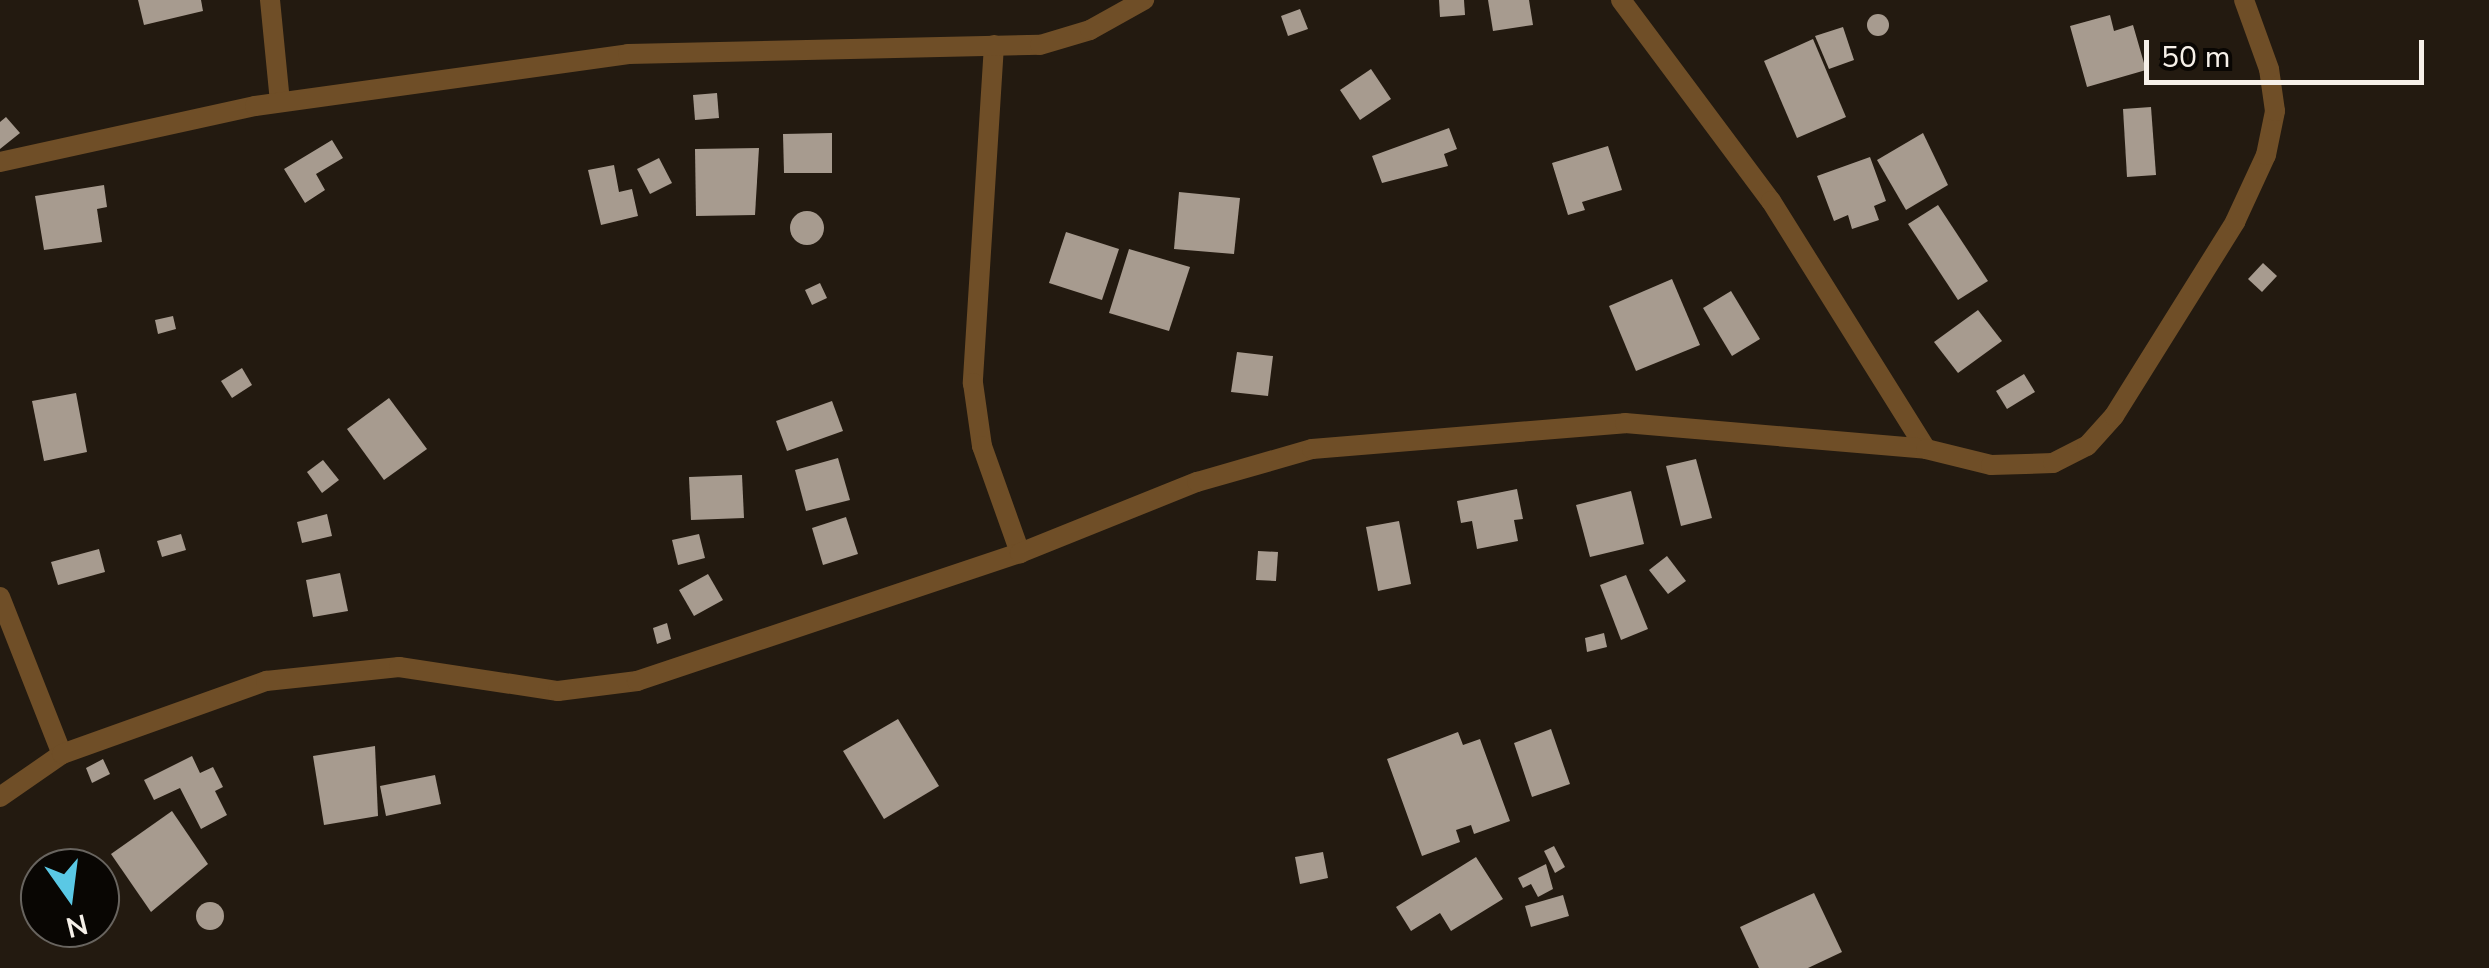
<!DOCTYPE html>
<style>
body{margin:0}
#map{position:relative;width:2489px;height:968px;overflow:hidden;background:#231a10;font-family:"Nunito Sans",sans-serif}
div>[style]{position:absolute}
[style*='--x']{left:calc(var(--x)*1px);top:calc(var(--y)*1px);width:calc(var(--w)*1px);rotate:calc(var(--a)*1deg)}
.building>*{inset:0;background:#a79b8f}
.round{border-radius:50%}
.service>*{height:20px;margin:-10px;padding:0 10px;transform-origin:10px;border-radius:10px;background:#6f4e27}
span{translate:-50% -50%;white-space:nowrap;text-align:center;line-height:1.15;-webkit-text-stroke:10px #090603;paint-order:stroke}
.north{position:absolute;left:20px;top:848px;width:100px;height:100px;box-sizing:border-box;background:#090603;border:2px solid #68645f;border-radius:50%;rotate:166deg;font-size:28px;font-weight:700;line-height:40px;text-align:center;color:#f6f0e9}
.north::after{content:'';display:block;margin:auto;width:35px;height:45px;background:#5ac8e5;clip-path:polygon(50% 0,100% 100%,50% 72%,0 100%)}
.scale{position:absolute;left:2144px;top:40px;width:280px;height:45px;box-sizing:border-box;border:5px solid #f6f0e9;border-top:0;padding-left:12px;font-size:30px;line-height:35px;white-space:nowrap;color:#f6f0e9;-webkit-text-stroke:8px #090603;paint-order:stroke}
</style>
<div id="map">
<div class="building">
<i style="clip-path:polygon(138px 0,201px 0,203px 11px,144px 25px)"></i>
<i style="clip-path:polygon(1439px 0,1464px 0,1465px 15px,1440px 17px)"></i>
<i style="clip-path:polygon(1488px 0,1529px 0,1533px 25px,1493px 31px)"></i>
<i style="clip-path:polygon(1300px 9px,1308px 29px,1288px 36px,1281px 16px)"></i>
<i class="round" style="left:1867px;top:14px;width:22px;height:22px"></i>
<i style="clip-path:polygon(2110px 15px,2114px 31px,2133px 25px,2146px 70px,2087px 87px,2070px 26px)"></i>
<i style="clip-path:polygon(1843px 27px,1854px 60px,1829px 69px,1815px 36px)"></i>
<i style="clip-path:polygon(1813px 39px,1846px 117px,1797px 138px,1764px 61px)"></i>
<i style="clip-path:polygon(1371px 69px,1391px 99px,1360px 120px,1340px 90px)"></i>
<i style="clip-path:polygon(717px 93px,719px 118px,695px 120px,693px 95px)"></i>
<i style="clip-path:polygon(2151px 107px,2156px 175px,2127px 177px,2123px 109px)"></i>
<i style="clip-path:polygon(6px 117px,20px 133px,0 149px,0 122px)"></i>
<i style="clip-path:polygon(1449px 128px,1457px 149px,1444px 154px,1448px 166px,1382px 183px,1372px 156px)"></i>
<i style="clip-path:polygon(832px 133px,832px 173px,784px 173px,783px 134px)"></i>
<i style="clip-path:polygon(1923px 133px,1948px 185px,1906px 210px,1877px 160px)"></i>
<i style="clip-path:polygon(332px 140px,343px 158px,316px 174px,325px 190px,305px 203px,284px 169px)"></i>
<i style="clip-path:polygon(1608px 146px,1622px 190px,1582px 202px,1585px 210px,1568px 215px,1552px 163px)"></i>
<i style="clip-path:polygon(759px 148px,755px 215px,696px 216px,695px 149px)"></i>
<i style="clip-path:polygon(1870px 157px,1886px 201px,1874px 206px,1879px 220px,1852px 229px,1848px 215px,1834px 221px,1817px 176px)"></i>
<i style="clip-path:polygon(659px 158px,672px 183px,650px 194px,637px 169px)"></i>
<i style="clip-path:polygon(614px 165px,619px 192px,632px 189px,638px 216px,601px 225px,588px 170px)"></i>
<i style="clip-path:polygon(104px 185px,107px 207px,97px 209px,102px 242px,44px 250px,35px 196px)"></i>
<i style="clip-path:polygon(1179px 192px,1240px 198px,1234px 254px,1174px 249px)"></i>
<i style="clip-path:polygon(1938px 205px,1988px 281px,1958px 300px,1908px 224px)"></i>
<i class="round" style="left:790px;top:211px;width:34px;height:34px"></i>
<i style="clip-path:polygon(1066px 232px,1119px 249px,1102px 300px,1049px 283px)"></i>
<i style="clip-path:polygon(1129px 249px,1190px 267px,1169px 331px,1109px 313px)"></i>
<i style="clip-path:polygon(2263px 263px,2277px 276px,2262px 292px,2248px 279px)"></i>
<i style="clip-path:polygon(1672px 279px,1700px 345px,1636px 371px,1609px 306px)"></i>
<i style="clip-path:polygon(820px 283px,827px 298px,812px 305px,805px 290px)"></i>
<i style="clip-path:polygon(1731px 291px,1760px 339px,1732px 356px,1703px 308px)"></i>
<i style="clip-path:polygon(1978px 310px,2002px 341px,1958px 373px,1934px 342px)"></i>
<i style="clip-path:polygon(173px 316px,176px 329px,158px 334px,155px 320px)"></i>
<i style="clip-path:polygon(1237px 352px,1273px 356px,1268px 396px,1231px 392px)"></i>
<i style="clip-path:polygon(242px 368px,252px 385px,232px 398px,221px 381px)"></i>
<i style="clip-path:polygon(2024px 374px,2035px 392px,2007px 409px,1996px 391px)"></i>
<i style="clip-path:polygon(76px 393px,87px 452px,44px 461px,32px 401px)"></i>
<i style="clip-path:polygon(389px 398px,427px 449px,384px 480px,347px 429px)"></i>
<i style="clip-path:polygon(832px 401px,843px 431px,787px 451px,776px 421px)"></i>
<i style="clip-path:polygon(838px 458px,850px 500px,806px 511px,795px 470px)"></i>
<i style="clip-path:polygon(1696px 459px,1712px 518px,1681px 526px,1666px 466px)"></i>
<i style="clip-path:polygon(323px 460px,339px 480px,322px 493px,307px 472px)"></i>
<i style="clip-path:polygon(742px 475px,744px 518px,691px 520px,689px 477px)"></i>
<i style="clip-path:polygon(1517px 489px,1523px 519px,1514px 520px,1518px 541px,1477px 549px,1472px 521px,1461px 523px,1457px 501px)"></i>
<i style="clip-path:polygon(1631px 491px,1644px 544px,1590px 557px,1576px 505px)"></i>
<i style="clip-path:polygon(327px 514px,332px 536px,302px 543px,297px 522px)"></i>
<i style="clip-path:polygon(846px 517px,858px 554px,823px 565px,812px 528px)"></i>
<i style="clip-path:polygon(1399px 521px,1411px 584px,1378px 591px,1366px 527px)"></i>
<i style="clip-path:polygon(181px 534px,186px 550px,162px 557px,157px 541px)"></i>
<i style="clip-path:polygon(699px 534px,705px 558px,678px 565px,672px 540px)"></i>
<i style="clip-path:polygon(99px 549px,105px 572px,58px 585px,51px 562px)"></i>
<i style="clip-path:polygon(1258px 551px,1278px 552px,1276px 581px,1256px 580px)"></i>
<i style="clip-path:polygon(1667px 556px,1686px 581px,1668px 594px,1649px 570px)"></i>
<i style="clip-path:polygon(340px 573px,348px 611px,313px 617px,306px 580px)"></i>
<i style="clip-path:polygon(708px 574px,723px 600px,694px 616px,679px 590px)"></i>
<i style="clip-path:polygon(1626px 575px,1648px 629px,1621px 640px,1600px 585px)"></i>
<i style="clip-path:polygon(667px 623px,671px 639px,657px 644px,653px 628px)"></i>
<i style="clip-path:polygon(1604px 633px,1607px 647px,1587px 652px,1585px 638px)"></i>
<i style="clip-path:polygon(898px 719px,939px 786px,884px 819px,843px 751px)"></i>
<i style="clip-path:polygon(1551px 729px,1570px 784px,1532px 797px,1514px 743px)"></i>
<i style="clip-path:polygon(1458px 732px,1463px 745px,1480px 739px,1510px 821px,1474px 834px,1471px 825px,1456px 830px,1460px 842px,1422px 856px,1387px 759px)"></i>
<i style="clip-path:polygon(375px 746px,378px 816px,324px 825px,313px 756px)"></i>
<i style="clip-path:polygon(192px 756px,200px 773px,213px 767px,223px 787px,215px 791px,227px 815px,201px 829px,180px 788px,154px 800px,144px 780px)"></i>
<i style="clip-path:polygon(103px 759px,110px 774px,92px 783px,86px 768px)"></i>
<i style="clip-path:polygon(435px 775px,441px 804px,386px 816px,380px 786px)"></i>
<i style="clip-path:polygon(172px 811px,208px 864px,151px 912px,111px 854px)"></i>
<i style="clip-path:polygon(1554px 846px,1565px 867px,1555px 873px,1544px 851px)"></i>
<i style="clip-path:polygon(1323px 852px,1328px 878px,1300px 884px,1295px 857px)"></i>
<i style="clip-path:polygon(1476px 857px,1503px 899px,1451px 931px,1440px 913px,1411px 931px,1396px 907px)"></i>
<i style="clip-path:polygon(1546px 864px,1553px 889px,1538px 897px,1531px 884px,1523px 888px,1518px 878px)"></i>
<i style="clip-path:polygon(1814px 893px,1842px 952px,1808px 968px,1759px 968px,1740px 927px)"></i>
<i style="clip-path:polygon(1563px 895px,1569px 916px,1531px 927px,1525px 906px)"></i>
<i class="round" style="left:196px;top:902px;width:28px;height:28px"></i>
</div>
<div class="service">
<i style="--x:270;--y:0;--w:102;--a:84.4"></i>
<i style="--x:1621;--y:0;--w:251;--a:53.3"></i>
<i style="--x:1771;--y:201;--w:292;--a:58"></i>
<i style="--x:994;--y:45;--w:339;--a:93.6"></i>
<i style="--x:973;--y:383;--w:64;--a:81.9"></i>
<i style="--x:982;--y:446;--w:114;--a:70.4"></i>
<i style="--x:0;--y:162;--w:261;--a:-12.4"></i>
<i style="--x:255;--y:106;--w:377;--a:-7.9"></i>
<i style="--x:628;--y:54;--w:412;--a:-1.3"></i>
<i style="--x:1040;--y:45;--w:52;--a:-16.7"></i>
<i style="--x:1090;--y:30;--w:62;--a:-29.1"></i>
<i style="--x:0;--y:597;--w:169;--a:68.5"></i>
<i style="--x:0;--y:797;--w:75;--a:-34.7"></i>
<i style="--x:62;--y:754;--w:217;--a:-19.7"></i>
<i style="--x:266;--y:681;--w:134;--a:-6"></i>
<i style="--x:399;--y:667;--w:161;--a:8.6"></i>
<i style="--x:558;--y:691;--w:80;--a:-7.2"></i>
<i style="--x:637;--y:681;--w:404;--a:-18.5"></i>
<i style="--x:1020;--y:553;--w:191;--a:-21.9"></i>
<i style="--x:1197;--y:482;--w:120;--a:-16"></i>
<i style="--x:1312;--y:449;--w:314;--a:-4.7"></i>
<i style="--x:1625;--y:423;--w:302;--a:4.9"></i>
<i style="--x:1926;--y:449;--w:67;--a:13.8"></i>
<i style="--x:1991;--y:465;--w:62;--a:-1.8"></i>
<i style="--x:2053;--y:463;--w:38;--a:-27"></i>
<i style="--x:2087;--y:446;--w:40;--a:-48"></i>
<i style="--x:2114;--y:416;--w:229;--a:-58"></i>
<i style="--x:2235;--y:222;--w:74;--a:-65.2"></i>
<i style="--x:2266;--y:155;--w:45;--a:-78.4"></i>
<i style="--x:2275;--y:111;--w:42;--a:-98.1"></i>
<i style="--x:2269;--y:69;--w:73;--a:-109.9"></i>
</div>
<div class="north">N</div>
<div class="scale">50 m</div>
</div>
